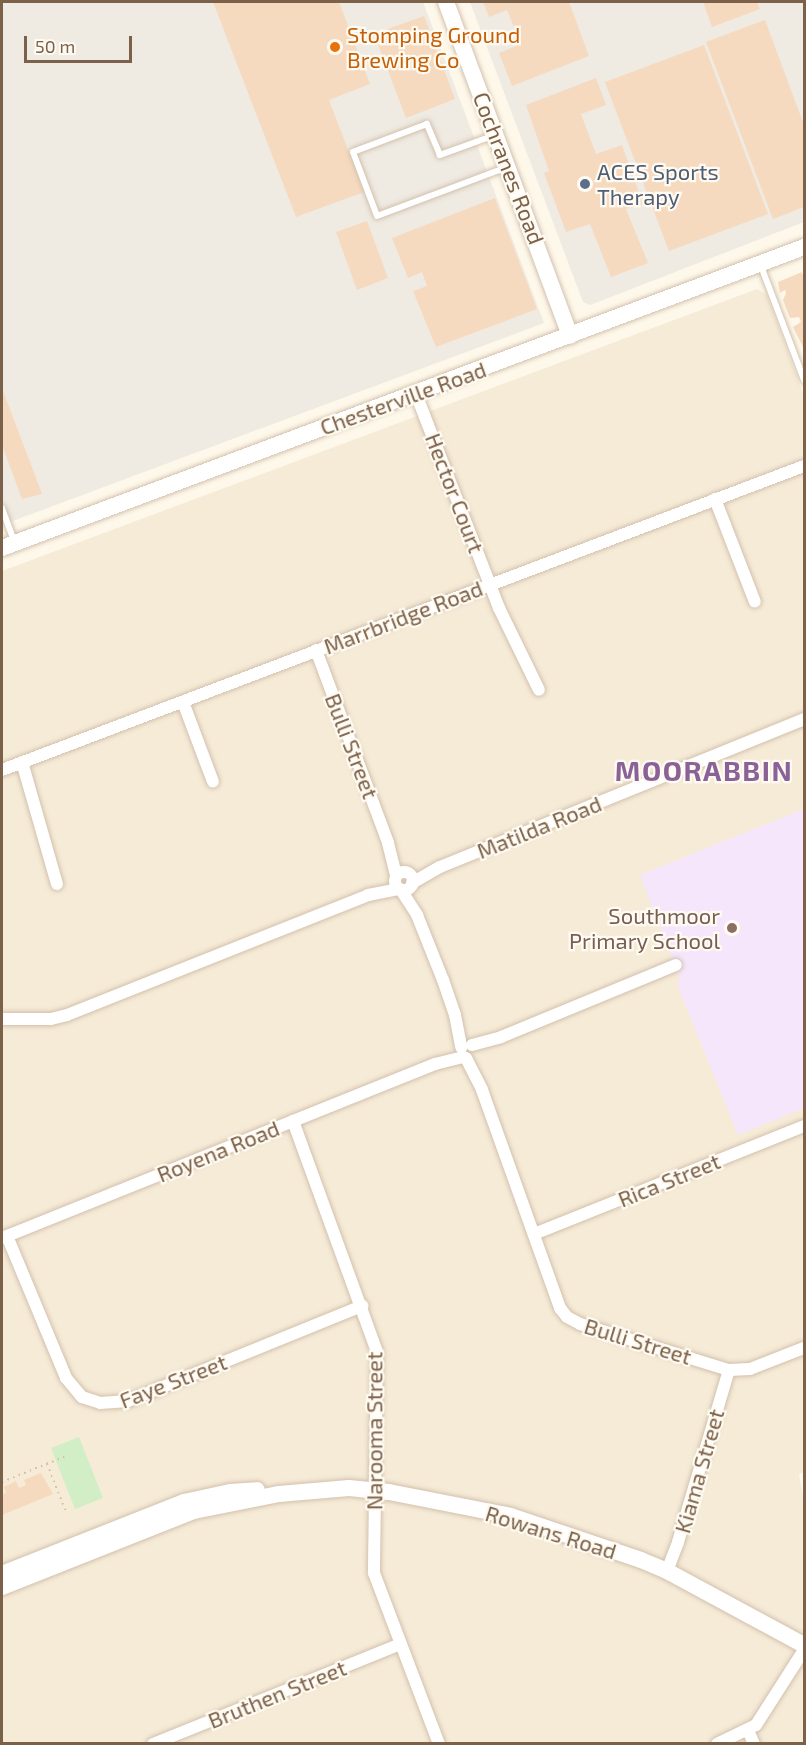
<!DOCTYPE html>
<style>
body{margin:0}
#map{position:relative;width:806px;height:1745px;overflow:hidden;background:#fef8ea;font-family:"Exo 2",sans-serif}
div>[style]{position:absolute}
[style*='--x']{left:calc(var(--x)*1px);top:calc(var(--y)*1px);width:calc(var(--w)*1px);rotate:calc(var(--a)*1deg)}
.residential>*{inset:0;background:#f6ebd7}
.industrial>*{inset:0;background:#efeae2}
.education>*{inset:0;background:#f5e6fb}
.green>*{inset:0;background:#d2eec6}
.building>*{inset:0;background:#f6dabf}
.path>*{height:2px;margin-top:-1px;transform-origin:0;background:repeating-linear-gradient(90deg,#dcbea1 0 1.5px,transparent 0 6px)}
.roads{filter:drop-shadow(0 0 2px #d2c1ad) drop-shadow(0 0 2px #d2c1ad)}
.lane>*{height:6px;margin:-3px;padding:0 3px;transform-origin:3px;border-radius:3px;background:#fff}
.street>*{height:12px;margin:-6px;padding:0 6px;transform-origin:6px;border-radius:6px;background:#fff}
.street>.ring{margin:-6px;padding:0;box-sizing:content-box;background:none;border:12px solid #fff;border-radius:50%}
.secondary>*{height:16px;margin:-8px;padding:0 8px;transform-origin:8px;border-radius:8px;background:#fff}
.dots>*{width:16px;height:16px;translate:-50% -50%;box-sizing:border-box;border:3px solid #fffbf2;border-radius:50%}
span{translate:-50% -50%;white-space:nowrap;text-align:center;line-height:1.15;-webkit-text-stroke:4.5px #fffbf2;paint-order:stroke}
.food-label{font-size:22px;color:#c56008}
.left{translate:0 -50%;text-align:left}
.street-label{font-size:22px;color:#7c614a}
.service-label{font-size:22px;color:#4e5e75}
.education-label{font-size:22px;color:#785e54}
.right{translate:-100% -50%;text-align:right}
.district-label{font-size:28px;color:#8b6297;font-weight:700;letter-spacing:1.5px}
.frame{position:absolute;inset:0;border:3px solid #7c614a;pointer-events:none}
.scale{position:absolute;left:24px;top:36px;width:108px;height:27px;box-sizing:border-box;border:3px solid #7c614a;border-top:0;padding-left:8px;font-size:18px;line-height:21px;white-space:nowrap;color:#7c614a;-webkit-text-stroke:4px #fffbf2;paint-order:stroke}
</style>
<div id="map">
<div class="residential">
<i style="clip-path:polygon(757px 289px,767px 295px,804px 396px,804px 1472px,799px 1474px,804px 1502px,804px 1743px,2px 1744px,2px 571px)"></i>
</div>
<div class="industrial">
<i style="clip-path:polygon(2px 2px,423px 2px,544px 323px,2px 525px)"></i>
<i style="clip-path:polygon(470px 2px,804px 2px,804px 222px,590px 305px,583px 302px)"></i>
</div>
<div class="education">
<i style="clip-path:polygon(804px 809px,804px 1108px,738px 1135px,677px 984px,680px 980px,640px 875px)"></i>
</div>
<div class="green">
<i style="clip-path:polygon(79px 1437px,103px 1498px,75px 1509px,51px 1448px)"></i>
</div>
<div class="building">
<i style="clip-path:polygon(213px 2px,339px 2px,370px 84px,329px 100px,364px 192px,296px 217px)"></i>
<i style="clip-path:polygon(483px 2px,569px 2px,589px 56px,512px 86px,499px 53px,521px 44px,507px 10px,489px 17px)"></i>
<i style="clip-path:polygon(703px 2px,757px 2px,760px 9px,712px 27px)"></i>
<i style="clip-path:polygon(424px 16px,455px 99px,406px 118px,374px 34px)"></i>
<i style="clip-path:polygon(765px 20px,804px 125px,804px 207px,773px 219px,706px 42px)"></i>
<i style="clip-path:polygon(704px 45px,768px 214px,669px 251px,605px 82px)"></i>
<i style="clip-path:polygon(596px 78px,606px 105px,581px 114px,596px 154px,622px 145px,643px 204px,626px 209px,648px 263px,611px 277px,590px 224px,566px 232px,544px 173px,555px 169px,549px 171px,526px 105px)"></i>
<i style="clip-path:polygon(495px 198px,537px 309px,436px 347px,413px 291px,427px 286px,422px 272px,408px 278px,392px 238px)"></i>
<i style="clip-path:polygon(367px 221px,388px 278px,357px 290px,336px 232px)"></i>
<i style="clip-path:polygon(802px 272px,804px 279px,804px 349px,793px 327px,801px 322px,799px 317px,790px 318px,783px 300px,786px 293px,785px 290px,780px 293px,778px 282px)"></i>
<i style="clip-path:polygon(2px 388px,42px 494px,22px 499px,2px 445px)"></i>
<i style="clip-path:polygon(41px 1473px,53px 1494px,2px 1515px,2px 1495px,6px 1493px,4px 1487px,16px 1481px,19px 1488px,26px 1485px,24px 1480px)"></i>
</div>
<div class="path">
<i style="--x:47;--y:1464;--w:52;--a:68.4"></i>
<i style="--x:2;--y:1482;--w:69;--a:-22.1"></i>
</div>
<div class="roads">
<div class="lane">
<i style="--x:495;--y:135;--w:59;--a:160"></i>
<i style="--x:440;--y:155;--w:34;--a:-113"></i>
<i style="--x:427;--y:124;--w:79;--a:159.3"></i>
<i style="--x:353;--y:152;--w:68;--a:69.4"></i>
<i style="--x:377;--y:216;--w:137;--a:-20.6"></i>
<i style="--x:761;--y:266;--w:122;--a:69.3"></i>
<i style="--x:2;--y:508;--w:35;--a:70"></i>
</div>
<div class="street">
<i style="--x:416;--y:394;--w:230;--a:68.8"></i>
<i style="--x:499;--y:608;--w:91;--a:64"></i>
<i style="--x:715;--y:499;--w:110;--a:68.8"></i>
<i style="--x:316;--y:650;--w:206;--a:69.5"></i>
<i style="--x:388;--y:843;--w:34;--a:76"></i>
<i style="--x:183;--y:702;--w:85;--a:69.4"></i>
<i style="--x:22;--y:762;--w:127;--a:74"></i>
<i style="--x:2;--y:770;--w:858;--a:-20.76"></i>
<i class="ring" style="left:395px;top:872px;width:6px;height:6px"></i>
<i style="--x:412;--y:883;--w:32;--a:-30"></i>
<i style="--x:440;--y:867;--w:393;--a:-22.1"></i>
<i style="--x:401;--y:890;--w:30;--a:57"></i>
<i style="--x:417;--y:915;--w:70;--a:68.2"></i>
<i style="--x:443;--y:980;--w:37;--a:71"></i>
<i style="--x:455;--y:1015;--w:33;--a:79"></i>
<i style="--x:2;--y:1019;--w:49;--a:0"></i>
<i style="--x:51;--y:1019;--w:16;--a:-14"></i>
<i style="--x:67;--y:1015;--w:324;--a:-21.7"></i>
<i style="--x:368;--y:895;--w:32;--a:-11"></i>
<i style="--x:472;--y:1045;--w:30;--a:-15"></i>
<i style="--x:501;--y:1037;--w:189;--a:-22.4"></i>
<i style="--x:466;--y:1058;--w:36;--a:63"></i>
<i style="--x:482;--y:1090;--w:232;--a:70.3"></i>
<i style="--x:560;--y:1308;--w:11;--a:52"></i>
<i style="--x:567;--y:1317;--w:15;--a:28"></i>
<i style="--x:580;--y:1324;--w:156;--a:17.2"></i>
<i style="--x:729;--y:1370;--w:21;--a:-3"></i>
<i style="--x:750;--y:1369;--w:58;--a:-21.3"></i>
<i style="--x:293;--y:1121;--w:246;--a:70"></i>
<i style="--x:377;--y:1352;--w:221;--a:90.8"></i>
<i style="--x:374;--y:1573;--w:183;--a:69.2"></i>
<i style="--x:534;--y:1234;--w:291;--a:-21.8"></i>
<i style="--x:7;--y:1236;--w:154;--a:67.4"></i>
<i style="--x:66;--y:1378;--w:25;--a:50"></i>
<i style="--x:82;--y:1397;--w:19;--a:18"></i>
<i style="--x:100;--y:1403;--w:28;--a:-4"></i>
<i style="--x:128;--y:1401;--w:253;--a:-22.1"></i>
<i style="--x:2;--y:1238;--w:467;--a:-21.9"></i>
<i style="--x:435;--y:1064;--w:29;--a:-14"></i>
<i style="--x:667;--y:1571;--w:31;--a:-69"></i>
<i style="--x:678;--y:1542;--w:179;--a:-73.5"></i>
<i style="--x:748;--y:1730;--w:15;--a:67"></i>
<i style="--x:153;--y:1744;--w:267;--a:-22"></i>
<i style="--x:717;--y:1744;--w:43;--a:-26"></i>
<i style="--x:756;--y:1725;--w:89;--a:-57.4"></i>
</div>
<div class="secondary">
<i style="--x:446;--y:2;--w:356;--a:69.6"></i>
<i style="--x:2;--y:548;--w:857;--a:-20.57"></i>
<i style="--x:2;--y:1574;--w:196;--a:-21.6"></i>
<i style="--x:184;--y:1502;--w:47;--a:-12.3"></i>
<i style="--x:230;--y:1492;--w:27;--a:-4"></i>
<i style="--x:2;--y:1587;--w:206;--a:-21.6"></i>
<i style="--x:194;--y:1511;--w:87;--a:-11.3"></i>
<i style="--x:279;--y:1494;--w:70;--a:-4.9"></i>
<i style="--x:349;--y:1488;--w:40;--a:5.7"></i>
<i style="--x:389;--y:1492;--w:124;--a:11.1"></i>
<i style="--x:511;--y:1516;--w:137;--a:18.7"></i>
<i style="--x:641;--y:1560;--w:28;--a:23"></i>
<i style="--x:667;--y:1571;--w:156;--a:28.4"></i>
</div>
</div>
<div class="dots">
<i style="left:335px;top:47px;background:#e8710a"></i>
<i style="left:585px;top:184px;background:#5c6f8a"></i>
<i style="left:732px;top:928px;background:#8d6e63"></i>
</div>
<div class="food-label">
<span class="left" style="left:347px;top:47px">Stomping Ground<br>Brewing Co</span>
</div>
<div class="street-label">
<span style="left:509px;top:168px;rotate:69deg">Cochranes Road</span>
<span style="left:403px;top:398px;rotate:-20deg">Chesterville Road</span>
<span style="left:455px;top:493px;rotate:69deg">Hector Court</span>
<span style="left:403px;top:617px;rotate:-21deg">Marrbridge Road</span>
<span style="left:352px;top:746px;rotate:69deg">Bulli Street</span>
<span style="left:539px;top:827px;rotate:-22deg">Matilda Road</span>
<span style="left:218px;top:1151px;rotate:-22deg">Royena Road</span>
<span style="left:669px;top:1180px;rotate:-22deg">Rica Street</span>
<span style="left:638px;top:1341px;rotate:17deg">Bulli Street</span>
<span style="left:173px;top:1381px;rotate:-21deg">Faye Street</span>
<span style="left:374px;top:1431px;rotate:-90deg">Narooma Street</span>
<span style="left:699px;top:1471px;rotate:-74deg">Kiama Street</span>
<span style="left:551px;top:1532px;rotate:17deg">Rowans Road</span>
<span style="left:277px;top:1694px;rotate:-22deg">Bruthen Street</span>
</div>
<div class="service-label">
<span class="left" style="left:597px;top:184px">ACES Sports<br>Therapy</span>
</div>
<div class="education-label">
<span class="right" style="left:720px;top:928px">Southmoor<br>Primary School</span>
</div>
<div class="district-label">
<span style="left:704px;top:770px">MOORABBIN</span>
</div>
<div class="frame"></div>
<div class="scale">50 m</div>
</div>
